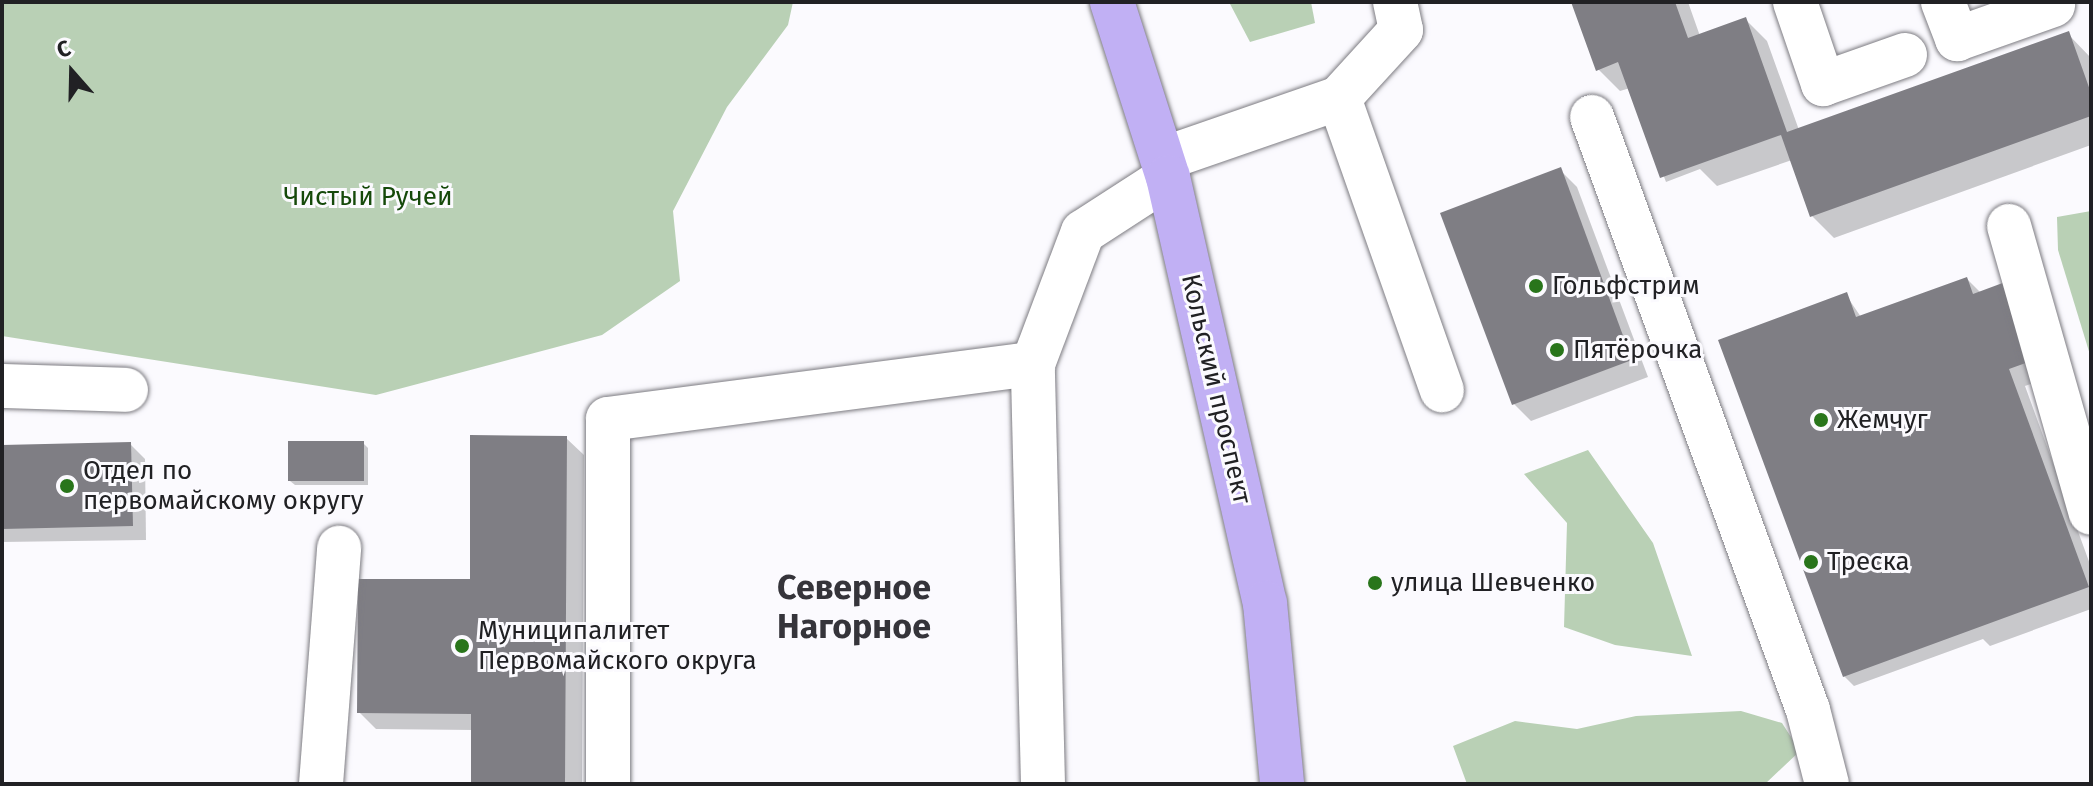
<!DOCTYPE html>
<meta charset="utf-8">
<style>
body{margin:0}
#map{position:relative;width:2093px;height:786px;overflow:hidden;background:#fbfafe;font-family:"Fira Sans",sans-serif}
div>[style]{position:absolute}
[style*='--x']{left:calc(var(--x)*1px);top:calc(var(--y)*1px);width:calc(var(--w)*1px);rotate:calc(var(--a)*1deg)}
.green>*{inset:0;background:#b9d0b5}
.shadow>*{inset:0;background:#0003}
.building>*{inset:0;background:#7f7e84}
.roads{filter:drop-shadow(0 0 2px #7d7c82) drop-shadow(0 0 2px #7d7c82)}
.minor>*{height:44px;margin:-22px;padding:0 22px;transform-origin:22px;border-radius:22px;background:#fff}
.major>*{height:44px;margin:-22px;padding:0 22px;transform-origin:22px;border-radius:22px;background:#c1b0f4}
.dots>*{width:22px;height:22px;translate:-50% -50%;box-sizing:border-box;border:4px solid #fbfafe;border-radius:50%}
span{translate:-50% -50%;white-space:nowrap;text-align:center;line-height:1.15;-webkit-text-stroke:6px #fbfafe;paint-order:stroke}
.park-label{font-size:26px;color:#15490a}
.poi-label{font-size:26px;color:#212124}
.left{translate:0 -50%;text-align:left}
.street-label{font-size:26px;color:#212124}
.district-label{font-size:34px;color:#35343a;font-weight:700}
.frame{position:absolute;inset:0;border:4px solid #212124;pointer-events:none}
.north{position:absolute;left:32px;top:32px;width:80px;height:80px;-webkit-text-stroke:6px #fbfafe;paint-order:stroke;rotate:340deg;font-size:22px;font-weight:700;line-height:32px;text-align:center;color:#212124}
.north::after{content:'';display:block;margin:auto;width:28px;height:36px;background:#212124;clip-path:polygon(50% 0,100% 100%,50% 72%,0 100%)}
</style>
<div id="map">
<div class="green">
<i style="clip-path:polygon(2px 2px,793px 2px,788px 25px,727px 107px,673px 211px,680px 281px,602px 335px,376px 395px,2px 336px)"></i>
<i style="clip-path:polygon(1229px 2px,1311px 2px,1315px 23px,1250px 42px)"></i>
<i style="clip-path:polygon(2091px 211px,2091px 358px,2058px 250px,2057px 217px)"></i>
<i style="clip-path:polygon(1588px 450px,1653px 543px,1692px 656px,1615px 645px,1564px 627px,1567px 523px,1524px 474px)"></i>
<i style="clip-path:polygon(1741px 711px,1782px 723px,1800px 751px,1765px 784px,1467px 784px,1453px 746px,1515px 721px,1577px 729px,1636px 716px)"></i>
</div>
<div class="shadow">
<i style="clip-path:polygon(1574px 2px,1688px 2px,1700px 36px,1745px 19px,1767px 41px,1799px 130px,2068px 34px,2091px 58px,2091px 145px,1834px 238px,1812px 216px,1792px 160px,1717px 186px,1700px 169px,1666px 182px,1630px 88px,1620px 91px,1598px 69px)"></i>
<i style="clip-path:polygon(1560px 170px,1577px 187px,1648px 377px,1531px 421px,1514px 404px)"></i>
<i style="clip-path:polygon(1967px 279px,2061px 373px,2025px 386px,2091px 567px,2091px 609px,1990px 646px,1983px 639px,1854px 686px,1844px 676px,1846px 295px,1861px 317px)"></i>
<i style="clip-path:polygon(566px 438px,584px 455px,582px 784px,473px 784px,473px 730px,376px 729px,359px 712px,472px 581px)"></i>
<i style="clip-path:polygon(363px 443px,368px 448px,368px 485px,295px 485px,290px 481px)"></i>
<i style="clip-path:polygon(130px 444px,145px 459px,146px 540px,2px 542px,2px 447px)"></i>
</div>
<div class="building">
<i style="clip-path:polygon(1571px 2px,1675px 2px,1688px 38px,1746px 17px,1787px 132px,2069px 31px,2091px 93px,2091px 116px,1810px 217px,1781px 135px,1660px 178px,1618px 62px,1596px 71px)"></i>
<i style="clip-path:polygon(1561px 167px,1632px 360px,1512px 405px,1440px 213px)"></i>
<i style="clip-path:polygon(1967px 277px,1973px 294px,2016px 278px,2045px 356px,2009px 369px,2089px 587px,1843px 677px,1718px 340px,1847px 292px,1856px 317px)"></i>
<i style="clip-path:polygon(470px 435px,567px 436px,565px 784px,471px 784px,471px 714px,357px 713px,358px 579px,470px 579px)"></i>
<i style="clip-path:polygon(288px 441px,364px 441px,364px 481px,288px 481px)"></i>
<i style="clip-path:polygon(131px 442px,133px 526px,2px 529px,2px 445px)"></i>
</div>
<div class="roads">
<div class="minor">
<i style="--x:1795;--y:2;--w:87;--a:71.1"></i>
<i style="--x:1823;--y:84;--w:87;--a:-19.5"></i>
<i style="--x:1943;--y:2;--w:40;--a:69"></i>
<i style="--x:1957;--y:39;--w:102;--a:-19.5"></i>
<i style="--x:1339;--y:98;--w:310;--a:70.6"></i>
<i style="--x:1592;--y:117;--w:631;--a:69.99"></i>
<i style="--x:1808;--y:710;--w:76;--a:75.6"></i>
<i style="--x:1163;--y:159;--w:186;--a:-19.1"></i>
<i style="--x:1339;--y:98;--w:92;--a:-47.6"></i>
<i style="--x:1401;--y:30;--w:29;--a:-102"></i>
<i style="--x:2009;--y:226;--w:298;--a:74.1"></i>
<i style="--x:2;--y:386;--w:124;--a:1.8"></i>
<i style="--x:321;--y:784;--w:237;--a:-85.6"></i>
<i style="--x:608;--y:784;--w:365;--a:-90"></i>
<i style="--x:608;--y:419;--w:429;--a:-7.4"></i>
<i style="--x:1043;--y:784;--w:420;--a:-91.4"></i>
<i style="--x:1033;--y:364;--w:141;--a:-69.3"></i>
<i style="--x:1083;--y:232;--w:101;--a:-32.9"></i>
</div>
<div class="major">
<i style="--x:1112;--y:2;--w:184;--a:72.3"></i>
<i style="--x:1168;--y:177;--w:437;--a:77.2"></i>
<i style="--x:1265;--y:603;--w:182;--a:84.6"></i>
</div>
</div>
<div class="dots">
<i style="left:1536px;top:286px;background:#29751b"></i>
<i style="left:1557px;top:350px;background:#29751b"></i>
<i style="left:1821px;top:420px;background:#29751b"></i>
<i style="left:67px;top:486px;background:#29751b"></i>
<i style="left:1811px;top:562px;background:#29751b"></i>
<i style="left:1375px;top:583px;background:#29751b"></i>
<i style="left:462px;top:646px;background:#29751b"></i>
</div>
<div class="park-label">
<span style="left:368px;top:197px">Чистый Ручей</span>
</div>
<div class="poi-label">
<span class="left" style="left:1552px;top:286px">Гольфстрим</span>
<span class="left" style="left:1573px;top:350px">Пятёрочка</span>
<span class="left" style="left:1837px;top:420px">Жемчуг</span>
<span class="left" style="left:83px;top:486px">Отдел по<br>первомайскому округу</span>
<span class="left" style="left:1827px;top:562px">Треска</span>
<span class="left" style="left:1391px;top:583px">улица Шевченко</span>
<span class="left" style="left:478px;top:646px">Муниципалитет<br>Первомайского округа</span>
</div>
<div class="street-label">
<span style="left:1216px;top:389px;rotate:77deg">Кольский проспект</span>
</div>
<div class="district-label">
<span style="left:854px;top:607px">Северное<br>Нагорное</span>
</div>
<div class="frame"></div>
<div class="north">С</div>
</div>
